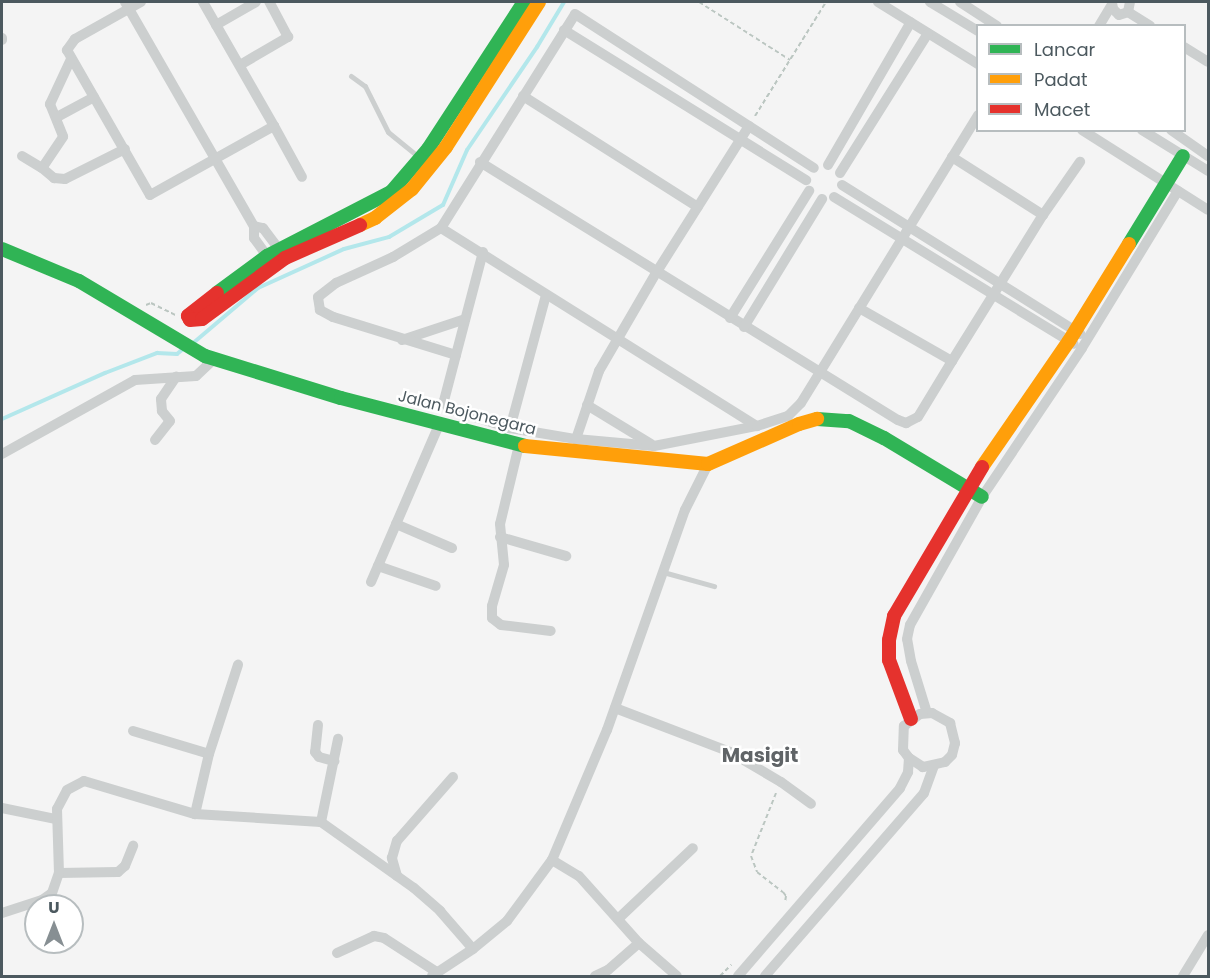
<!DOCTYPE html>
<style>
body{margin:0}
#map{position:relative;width:1210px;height:978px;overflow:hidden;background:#f4f4f4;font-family:Poppins,sans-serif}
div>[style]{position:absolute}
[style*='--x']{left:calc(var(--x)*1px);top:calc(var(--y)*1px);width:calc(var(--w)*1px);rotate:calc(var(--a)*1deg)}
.stream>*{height:4px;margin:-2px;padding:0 2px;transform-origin:2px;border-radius:2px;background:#b3e7eb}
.path>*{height:2px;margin-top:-1px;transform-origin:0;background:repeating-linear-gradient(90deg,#bbc6c1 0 4.5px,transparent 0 7.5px)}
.lane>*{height:5px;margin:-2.5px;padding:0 2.5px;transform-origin:2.5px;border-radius:2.5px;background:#cccfcf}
.street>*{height:10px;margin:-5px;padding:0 5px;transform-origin:5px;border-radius:5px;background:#cccfcf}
.fast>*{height:14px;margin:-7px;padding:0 7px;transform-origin:7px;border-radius:7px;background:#30b455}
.slow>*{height:14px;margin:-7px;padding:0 7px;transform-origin:7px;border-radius:7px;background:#ff9f0a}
.jam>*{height:14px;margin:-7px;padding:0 7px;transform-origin:7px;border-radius:7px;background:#e5322d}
span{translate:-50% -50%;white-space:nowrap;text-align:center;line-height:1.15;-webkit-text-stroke:5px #fff;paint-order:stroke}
.street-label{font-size:16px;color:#4c595f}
.quarter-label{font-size:20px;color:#606467;font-weight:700}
.frame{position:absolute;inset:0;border:3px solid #4c595f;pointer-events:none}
.legend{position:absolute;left:976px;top:24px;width:210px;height:108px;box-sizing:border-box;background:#fff;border:2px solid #b7bdbf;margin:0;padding:8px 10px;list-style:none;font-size:18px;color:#4c595f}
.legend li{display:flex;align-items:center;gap:12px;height:30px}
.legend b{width:30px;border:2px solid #b7bdbf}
.north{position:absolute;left:24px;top:894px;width:60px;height:60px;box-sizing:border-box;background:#fff;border:2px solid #b7bdbf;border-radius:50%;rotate:0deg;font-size:16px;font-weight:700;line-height:24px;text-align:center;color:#4c595f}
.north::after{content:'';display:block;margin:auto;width:21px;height:27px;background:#878f93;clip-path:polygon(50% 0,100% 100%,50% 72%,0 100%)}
</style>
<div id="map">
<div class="stream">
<i style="--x:192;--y:344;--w:87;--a:-40.3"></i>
<i style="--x:258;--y:288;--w:94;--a:-24.4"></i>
<i style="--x:344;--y:249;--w:47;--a:-14.9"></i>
<i style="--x:389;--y:237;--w:63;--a:-30.7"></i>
<i style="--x:443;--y:205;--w:60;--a:-66.4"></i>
<i style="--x:467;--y:150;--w:125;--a:-55.8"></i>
<i style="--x:537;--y:47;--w:52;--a:-59"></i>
<i style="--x:2;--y:419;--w:113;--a:-24.1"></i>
<i style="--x:105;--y:373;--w:56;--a:-21"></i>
<i style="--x:157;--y:353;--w:20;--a:3"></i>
<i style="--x:177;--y:354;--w:8;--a:-40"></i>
</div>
<div class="path">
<i style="--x:699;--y:2;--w:108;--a:32.5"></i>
<i style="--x:755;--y:116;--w:134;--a:-58.1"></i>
<i style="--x:146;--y:305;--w:5;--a:-22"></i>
<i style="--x:151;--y:303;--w:28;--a:26"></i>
<i style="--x:776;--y:793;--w:68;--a:111.6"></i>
<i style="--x:751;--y:856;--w:17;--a:69"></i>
<i style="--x:757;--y:872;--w:33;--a:38"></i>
<i style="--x:783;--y:892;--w:5;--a:53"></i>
<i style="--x:786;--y:896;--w:6;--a:99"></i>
<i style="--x:720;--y:976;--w:16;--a:-45"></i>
</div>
<div class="lane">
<i style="--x:351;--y:76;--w:17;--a:36"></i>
<i style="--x:365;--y:86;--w:51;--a:63.4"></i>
<i style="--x:388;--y:132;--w:41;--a:39.1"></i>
<i style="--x:663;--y:572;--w:53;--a:15.4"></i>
</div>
<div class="street">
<i style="--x:125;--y:2;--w:258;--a:60.1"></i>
<i style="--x:254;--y:226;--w:12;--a:90"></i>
<i style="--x:254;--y:238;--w:27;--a:54"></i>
<i style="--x:141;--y:2;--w:76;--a:150.7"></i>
<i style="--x:75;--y:39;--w:14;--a:126"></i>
<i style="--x:67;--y:50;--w:167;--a:60.2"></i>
<i style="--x:150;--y:195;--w:142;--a:-29.1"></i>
<i style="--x:274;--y:126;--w:143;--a:-119.8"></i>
<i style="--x:878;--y:2;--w:118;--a:31.8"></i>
<i style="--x:930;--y:2;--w:56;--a:31.1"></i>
<i style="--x:960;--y:2;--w:44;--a:33"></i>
<i style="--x:1112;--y:2;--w:7;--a:82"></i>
<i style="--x:1113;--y:9;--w:8;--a:45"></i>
<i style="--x:1119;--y:15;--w:9;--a:-18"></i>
<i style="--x:1128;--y:12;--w:10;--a:-79"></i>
<i style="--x:1128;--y:12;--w:26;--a:32"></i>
<i style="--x:216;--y:25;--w:46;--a:-29.9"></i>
<i style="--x:1099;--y:26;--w:23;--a:-59"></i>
<i style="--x:564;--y:30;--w:285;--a:31.8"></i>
<i style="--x:2;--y:38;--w:2;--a:90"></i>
<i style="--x:1184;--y:47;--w:28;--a:32"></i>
<i style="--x:71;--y:59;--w:50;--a:115"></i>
<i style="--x:50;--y:104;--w:35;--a:68"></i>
<i style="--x:63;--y:137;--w:37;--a:124"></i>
<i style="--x:42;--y:168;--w:16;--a:40"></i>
<i style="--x:54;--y:178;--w:11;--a:5"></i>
<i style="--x:65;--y:179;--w:67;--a:-26.6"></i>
<i style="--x:240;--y:65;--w:56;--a:-30.3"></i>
<i style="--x:288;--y:37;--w:40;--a:-118"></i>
<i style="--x:523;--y:96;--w:207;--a:32.4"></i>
<i style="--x:57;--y:117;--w:42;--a:-28.4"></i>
<i style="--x:274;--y:126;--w:58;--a:61.2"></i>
<i style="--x:1082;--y:130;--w:149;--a:32.4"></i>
<i style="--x:1142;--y:130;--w:78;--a:31.8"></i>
<i style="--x:1171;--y:130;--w:45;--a:35.1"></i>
<i style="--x:22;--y:156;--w:23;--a:31"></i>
<i style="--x:952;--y:157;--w:108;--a:32.5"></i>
<i style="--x:480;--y:162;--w:491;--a:31.7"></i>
<i style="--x:898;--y:420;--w:9;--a:21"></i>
<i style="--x:906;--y:423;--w:13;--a:-27"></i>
<i style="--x:918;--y:417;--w:66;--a:-58.7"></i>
<i style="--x:828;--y:165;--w:165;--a:-59.9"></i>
<i style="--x:840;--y:173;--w:165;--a:-57.8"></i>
<i style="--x:842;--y:185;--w:281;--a:32"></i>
<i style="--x:834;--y:197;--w:281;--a:31.5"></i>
<i style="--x:254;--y:226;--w:9;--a:13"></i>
<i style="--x:263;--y:228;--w:34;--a:53"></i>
<i style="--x:441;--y:228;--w:373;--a:32.1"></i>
<i style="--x:483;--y:252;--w:154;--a:104.7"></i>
<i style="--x:444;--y:401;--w:9;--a:58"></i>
<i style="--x:449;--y:409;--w:64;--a:17.3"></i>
<i style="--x:546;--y:295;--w:138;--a:105.1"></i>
<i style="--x:510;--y:428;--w:67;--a:9.5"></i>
<i style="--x:576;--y:439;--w:78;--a:5.1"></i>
<i style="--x:654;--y:446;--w:105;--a:-11"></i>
<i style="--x:757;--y:426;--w:33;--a:-18"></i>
<i style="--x:788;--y:416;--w:18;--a:-45"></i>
<i style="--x:801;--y:403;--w:338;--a:-58.4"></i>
<i style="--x:859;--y:308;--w:107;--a:29.7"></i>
<i style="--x:952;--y:361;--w:172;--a:-58.1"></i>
<i style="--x:1043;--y:215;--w:65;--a:-55.1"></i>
<i style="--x:730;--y:318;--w:150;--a:-58.1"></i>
<i style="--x:744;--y:327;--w:150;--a:-58.6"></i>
<i style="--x:402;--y:340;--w:66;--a:-18.4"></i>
<i style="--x:456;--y:355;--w:129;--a:-162.8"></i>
<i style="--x:333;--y:317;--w:15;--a:-152"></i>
<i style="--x:320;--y:310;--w:13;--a:-99"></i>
<i style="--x:318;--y:297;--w:23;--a:-38"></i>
<i style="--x:336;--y:283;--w:63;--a:-24.5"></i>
<i style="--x:393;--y:257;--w:56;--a:-31.1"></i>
<i style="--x:441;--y:228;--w:252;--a:-57.9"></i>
<i style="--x:575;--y:14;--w:284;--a:32.8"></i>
<i style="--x:587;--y:405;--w:75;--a:31.4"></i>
<i style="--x:576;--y:439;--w:72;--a:-71.3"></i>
<i style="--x:599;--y:371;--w:113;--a:-59.8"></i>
<i style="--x:656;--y:273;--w:174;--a:-57.7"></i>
<i style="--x:155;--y:440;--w:24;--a:-52"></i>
<i style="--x:170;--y:421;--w:13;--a:-129"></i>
<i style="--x:162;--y:411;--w:12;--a:-95"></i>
<i style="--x:161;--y:399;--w:27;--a:-56"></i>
<i style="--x:519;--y:445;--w:81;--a:103.5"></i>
<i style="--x:500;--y:524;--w:41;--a:84.4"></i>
<i style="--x:504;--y:565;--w:43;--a:106.3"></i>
<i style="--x:492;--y:606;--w:12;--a:90"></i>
<i style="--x:492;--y:618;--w:11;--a:38"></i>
<i style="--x:501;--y:625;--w:50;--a:6.8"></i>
<i style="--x:2;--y:454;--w:152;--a:-29.1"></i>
<i style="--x:135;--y:380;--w:61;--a:-3.8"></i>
<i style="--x:196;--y:376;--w:25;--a:-43"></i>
<i style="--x:396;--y:524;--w:61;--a:23.2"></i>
<i style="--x:500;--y:537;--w:69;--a:16.1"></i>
<i style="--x:378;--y:566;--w:61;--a:19"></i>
<i style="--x:371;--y:582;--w:171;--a:-66.6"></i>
<i style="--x:615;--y:708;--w:123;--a:20.9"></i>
<i style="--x:730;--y:752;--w:59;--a:30.5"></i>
<i style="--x:781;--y:782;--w:37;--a:36"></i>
<i style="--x:927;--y:713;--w:54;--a:-107.1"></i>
<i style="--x:911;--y:661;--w:22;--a:-100"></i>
<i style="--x:907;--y:639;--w:14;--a:-78"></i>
<i style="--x:910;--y:625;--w:147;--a:-60.6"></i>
<i style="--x:982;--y:497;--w:179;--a:-56.1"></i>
<i style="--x:1082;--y:348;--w:184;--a:-58.6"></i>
<i style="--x:318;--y:725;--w:27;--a:96"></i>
<i style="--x:315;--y:752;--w:6;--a:51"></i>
<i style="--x:319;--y:757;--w:16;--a:15"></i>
<i style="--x:133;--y:731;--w:79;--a:16.8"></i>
<i style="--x:2;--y:808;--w:54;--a:11.7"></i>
<i style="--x:195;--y:814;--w:62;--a:-76.9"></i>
<i style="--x:209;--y:754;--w:94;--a:-72"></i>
<i style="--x:321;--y:822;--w:85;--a:-78.4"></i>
<i style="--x:552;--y:860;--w:31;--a:31"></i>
<i style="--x:579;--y:876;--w:90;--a:48.2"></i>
<i style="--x:639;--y:943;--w:50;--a:41"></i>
<i style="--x:59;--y:873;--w:59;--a:-1"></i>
<i style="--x:118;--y:872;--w:9;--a:-41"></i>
<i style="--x:125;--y:866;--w:22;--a:-68"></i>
<i style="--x:397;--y:876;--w:19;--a:-106"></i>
<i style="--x:392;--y:858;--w:18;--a:-74"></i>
<i style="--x:397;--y:841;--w:85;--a:-48.8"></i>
<i style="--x:2;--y:913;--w:42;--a:-18"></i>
<i style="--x:42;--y:900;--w:12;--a:-35"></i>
<i style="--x:52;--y:893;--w:21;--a:-71"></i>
<i style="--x:59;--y:873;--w:64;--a:-91.8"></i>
<i style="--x:57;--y:809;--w:21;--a:-62"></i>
<i style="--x:67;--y:790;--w:19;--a:-28"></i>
<i style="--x:84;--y:781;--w:116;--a:16.6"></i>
<i style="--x:195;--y:814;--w:126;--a:3.6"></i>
<i style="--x:321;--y:822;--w:114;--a:35.4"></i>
<i style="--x:414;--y:888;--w:35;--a:41"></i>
<i style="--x:440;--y:911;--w:50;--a:49"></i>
<i style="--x:618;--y:919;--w:103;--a:-43.4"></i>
<i style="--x:337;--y:953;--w:41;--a:-24.7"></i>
<i style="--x:374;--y:936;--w:10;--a:11"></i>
<i style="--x:384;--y:938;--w:64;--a:32.9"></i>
<i style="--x:432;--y:976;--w:49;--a:-33.4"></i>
<i style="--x:473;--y:949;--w:44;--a:-39.5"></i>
<i style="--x:507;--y:921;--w:76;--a:-53.6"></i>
<i style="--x:552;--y:860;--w:141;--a:-67.1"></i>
<i style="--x:607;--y:730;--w:233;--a:-70.5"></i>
<i style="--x:685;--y:510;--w:51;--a:-63.4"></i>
<i style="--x:595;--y:976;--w:14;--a:-25"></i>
<i style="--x:608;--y:970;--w:41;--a:-41.1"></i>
<i style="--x:738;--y:976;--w:248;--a:-49.2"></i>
<i style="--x:900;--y:788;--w:18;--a:-63"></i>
<i style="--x:908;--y:772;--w:14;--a:-86"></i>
<i style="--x:909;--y:758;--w:10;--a:-127"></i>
<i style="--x:903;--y:750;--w:24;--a:-88"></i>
<i style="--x:904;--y:726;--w:20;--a:-37"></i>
<i style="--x:920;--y:714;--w:12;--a:-5"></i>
<i style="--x:932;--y:713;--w:21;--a:29"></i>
<i style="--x:950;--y:723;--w:21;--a:76"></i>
<i style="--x:955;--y:743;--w:12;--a:104"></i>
<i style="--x:952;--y:755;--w:10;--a:135"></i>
<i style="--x:945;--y:762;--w:23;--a:167"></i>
<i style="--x:923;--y:767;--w:17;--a:-147"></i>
<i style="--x:765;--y:976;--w:242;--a:-49"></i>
<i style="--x:924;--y:793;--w:29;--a:-70"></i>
<i style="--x:1183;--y:976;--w:48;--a:-58.6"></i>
</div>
<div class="fast">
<i style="--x:1129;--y:244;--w:103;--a:-58.5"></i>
<i style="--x:2;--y:249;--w:83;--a:22.6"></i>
<i style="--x:79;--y:281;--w:147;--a:30.8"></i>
<i style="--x:205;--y:356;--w:142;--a:17.2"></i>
<i style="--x:341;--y:398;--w:190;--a:14.6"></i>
<i style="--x:217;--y:293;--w:62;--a:-36.5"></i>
<i style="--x:267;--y:256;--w:140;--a:-27.3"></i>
<i style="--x:391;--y:192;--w:57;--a:-49.3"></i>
<i style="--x:428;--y:149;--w:176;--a:-56.9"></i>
<i style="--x:817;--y:419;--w:32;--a:4"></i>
<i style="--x:849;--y:421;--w:39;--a:26"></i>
<i style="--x:884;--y:438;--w:114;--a:31"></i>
</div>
<div class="slow">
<i style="--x:360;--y:225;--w:17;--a:-25"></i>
<i style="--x:375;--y:218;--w:47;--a:-38.1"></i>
<i style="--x:412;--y:189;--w:54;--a:-51"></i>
<i style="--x:446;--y:147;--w:172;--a:-57.3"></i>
<i style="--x:525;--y:446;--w:184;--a:5.6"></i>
<i style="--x:708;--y:464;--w:99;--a:-23.7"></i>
<i style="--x:799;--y:424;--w:19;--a:-16"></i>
<i style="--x:982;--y:467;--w:153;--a:-55.4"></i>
<i style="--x:1069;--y:341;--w:114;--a:-58.3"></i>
</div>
<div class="jam">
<i style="--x:217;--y:293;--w:37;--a:142"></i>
<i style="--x:188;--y:316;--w:4;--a:63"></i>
<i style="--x:190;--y:320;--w:12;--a:-5"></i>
<i style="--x:202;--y:319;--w:103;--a:-36.3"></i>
<i style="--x:285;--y:258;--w:82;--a:-23.7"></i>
<i style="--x:911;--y:719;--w:63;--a:-110.4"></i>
<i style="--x:889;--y:660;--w:20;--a:-90"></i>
<i style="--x:889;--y:640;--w:25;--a:-78"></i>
<i style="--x:894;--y:616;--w:173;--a:-59.4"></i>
</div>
<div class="street-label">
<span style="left:467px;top:413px;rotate:14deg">Jalan Bojonegara</span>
</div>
<div class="quarter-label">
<span style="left:760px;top:755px">Masigit</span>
</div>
<div class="frame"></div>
<ul class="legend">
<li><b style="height:8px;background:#30b455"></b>Lancar</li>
<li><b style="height:8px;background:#ff9f0a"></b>Padat</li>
<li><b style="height:8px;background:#e5322d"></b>Macet</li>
</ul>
<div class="north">U</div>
</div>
